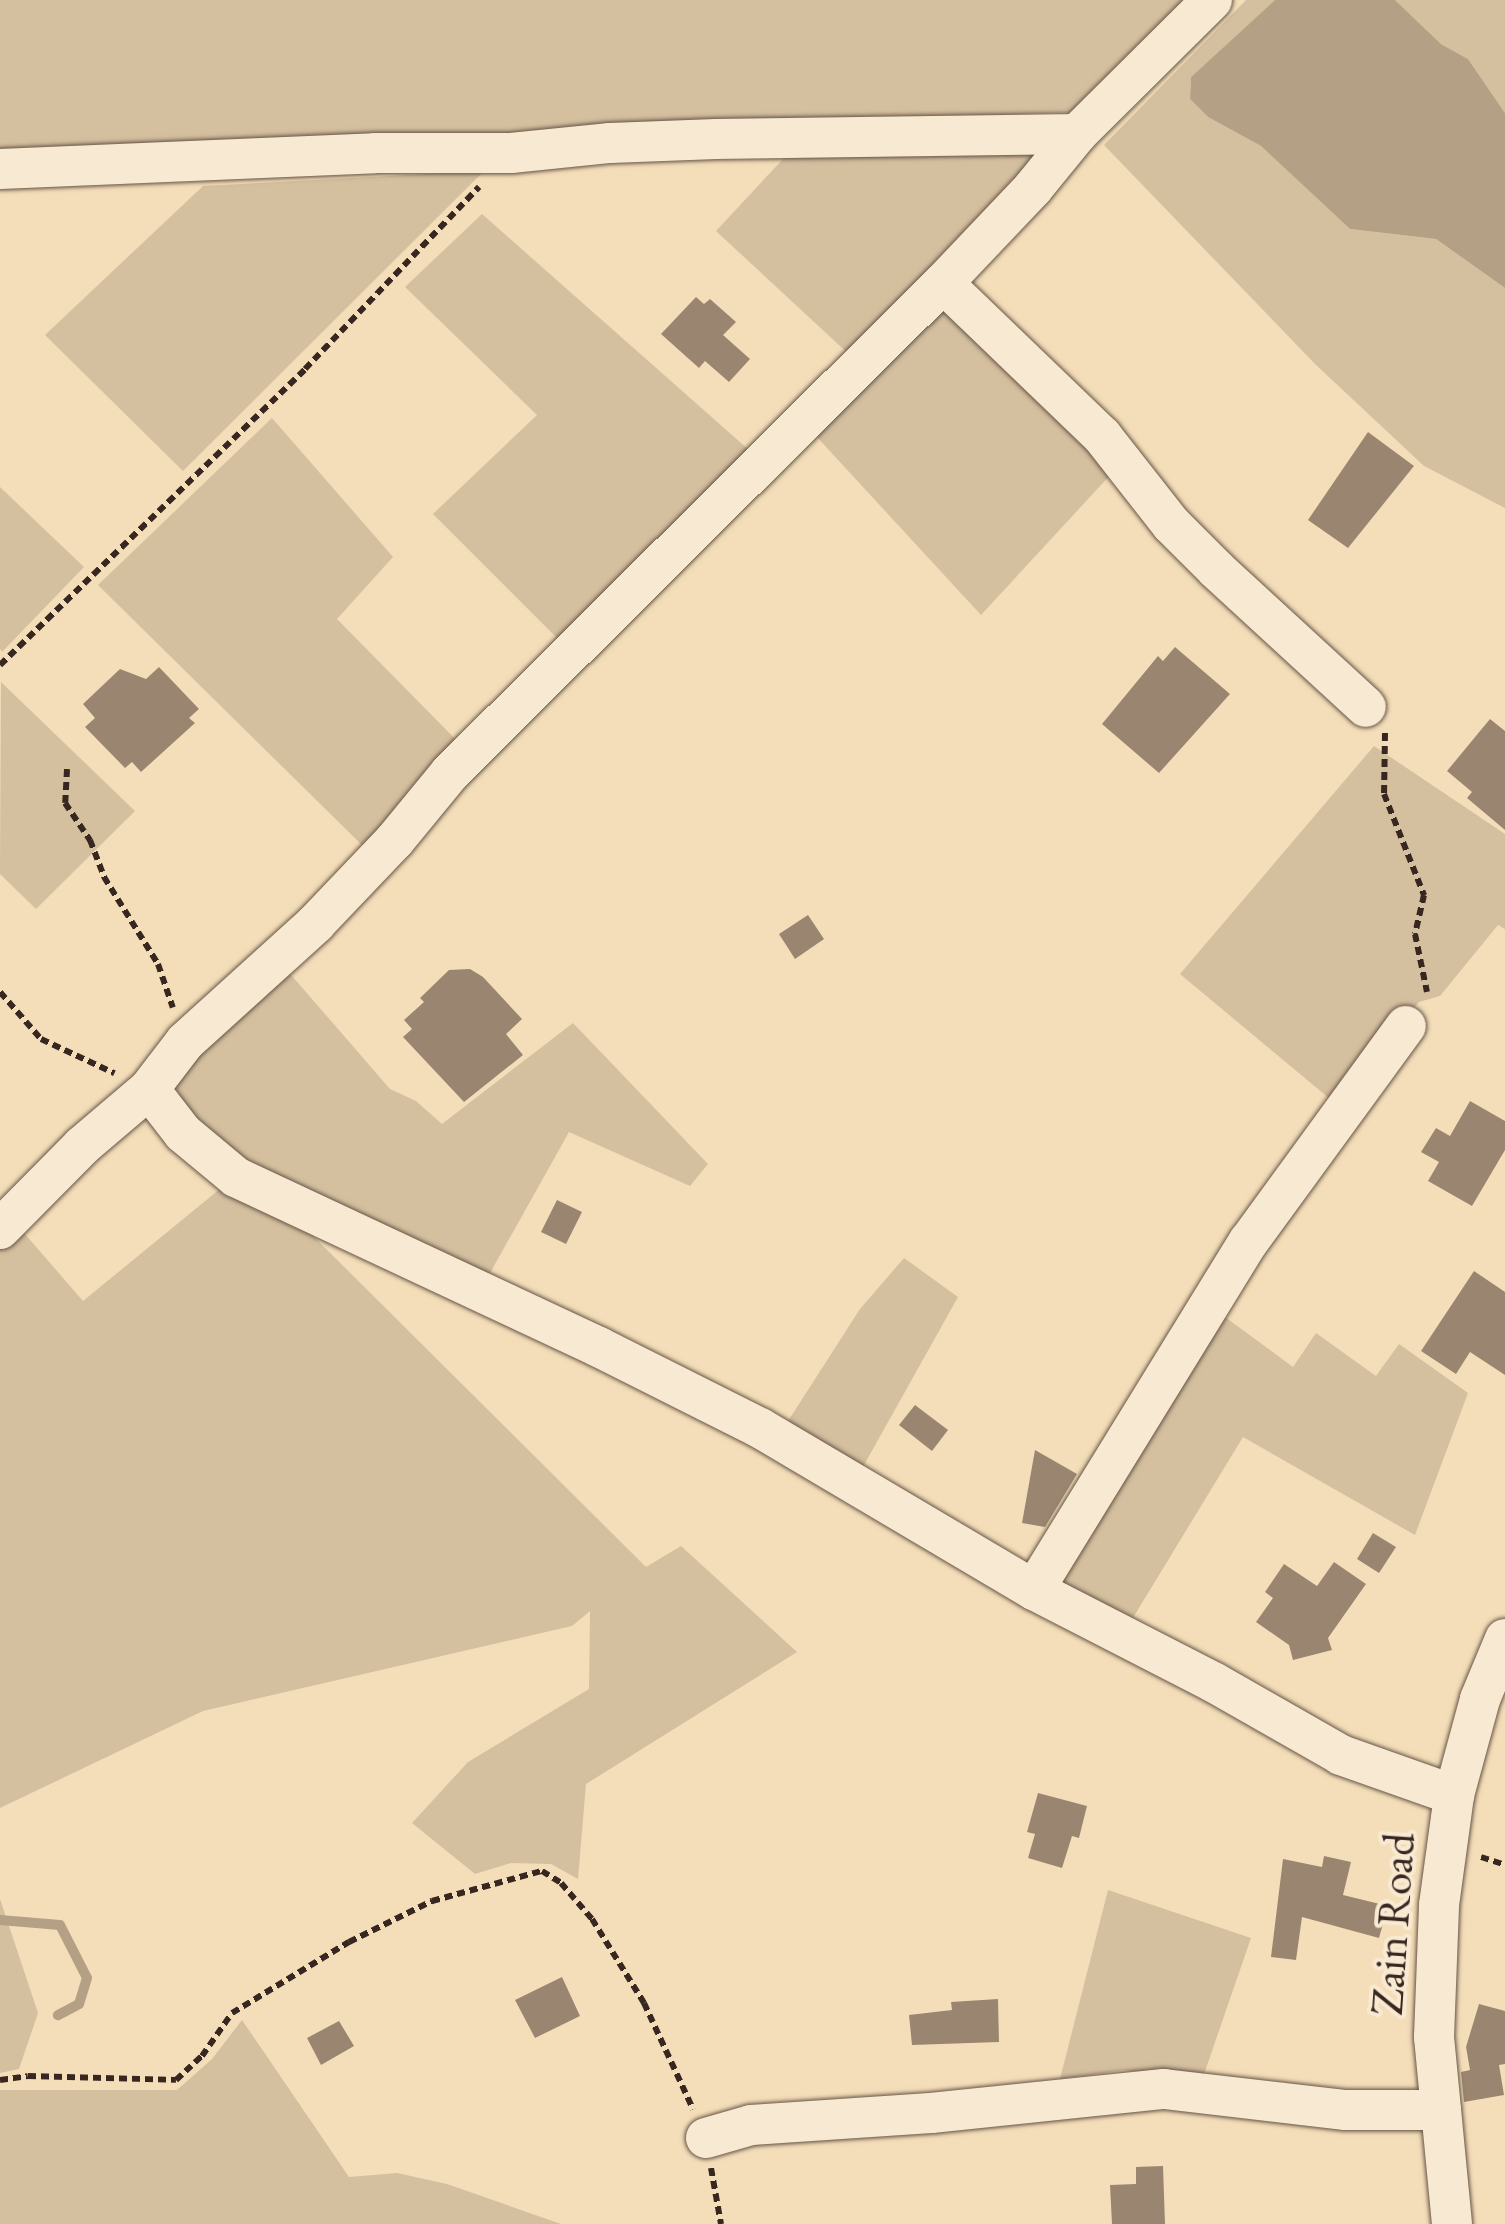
<!DOCTYPE html>
<style>
body{margin:0}
#map{position:relative;width:1505px;height:2224px;overflow:hidden;background:#f4deb9;font-family:"EB Garamond",serif}
div>[style]{position:absolute}
[style*='--x']{left:calc(var(--x)*1px);top:calc(var(--y)*1px);width:calc(var(--w)*1px);rotate:calc(var(--a)*1deg)}
.green>*{inset:0;background:#d4bf9f}
.water>*{inset:0;background:#b4a085}
.stream>*{height:10px;margin:-5px;padding:0 5px;transform-origin:5px;border-radius:5px;background:#b4a085}
.building>*{inset:0;background:#9a8670}
.path>*{height:6px;margin-top:-3px;transform-origin:0;background:repeating-linear-gradient(90deg,#382720 0 8px,transparent 0 13px)}
.roads{filter:drop-shadow(0 0 2px #675546) drop-shadow(0 0 2px #675546)}
.minor>*{height:40px;margin:-20px;padding:0 20px;transform-origin:20px;border-radius:20px;background:#f8ead2}
span{translate:-50% -50%;white-space:nowrap;text-align:center;line-height:1.15;-webkit-text-stroke:8px #f8ead2;paint-order:stroke}
.street-label{font-size:45px;color:#382720}
</style>
<div id="map">
<div class="green">
<i style="clip-path:polygon(0 0,1192px 0,1072px 112px,0 157px)"></i>
<i style="clip-path:polygon(1246px 0,1275px 0,1191px 77px,1190px 99px,1208px 117px,1261px 146px,1350px 229px,1436px 239px,1505px 288px,1505px 508px,1424px 466px,1315px 364px,1104px 145px)"></i>
<i style="clip-path:polygon(1395px 0,1505px 0,1505px 113px,1468px 59px,1441px 44px)"></i>
<i style="clip-path:polygon(1029px 148px,1043px 165px,853px 358px,716px 231px,784px 158px)"></i>
<i style="clip-path:polygon(484px 171px,183px 471px,45px 335px,203px 186px)"></i>
<i style="clip-path:polygon(482px 214px,758px 458px,569px 650px,433px 514px,537px 415px,405px 287px)"></i>
<i style="clip-path:polygon(944px 304px,1113px 472px,981px 615px,815px 435px)"></i>
<i style="clip-path:polygon(272px 418px,393px 557px,337px 619px,470px 754px,369px 852px,98px 585px)"></i>
<i style="clip-path:polygon(0 487px,84px 567px,2px 652px,0 649px)"></i>
<i style="clip-path:polygon(1px 682px,135px 811px,36px 909px,0 874px)"></i>
<i style="clip-path:polygon(1374px 746px,1505px 834px,1505px 929px,1498px 925px,1440px 996px,1419px 1002px,1336px 1104px,1180px 974px)"></i>
<i style="clip-path:polygon(286px 969px,390px 1089px,416px 1101px,442px 1124px,573px 1023px,708px 1164px,690px 1186px,569px 1132px,485px 1282px,194px 1138px,174px 1081px)"></i>
<i style="clip-path:polygon(226px 1184px,294px 1217px,646px 1567px,681px 1546px,797px 1652px,586px 1784px,578px 1879px,551px 1864px,511px 1863px,475px 1874px,412px 1823px,468px 1762px,589px 1689px,590px 1611px,572px 1626px,203px 1711px,0 1808px,0 1244px,18px 1226px,83px 1301px)"></i>
<i style="clip-path:polygon(904px 1258px,958px 1297px,859px 1474px,781px 1432px,860px 1309px)"></i>
<i style="clip-path:polygon(1225px 1317px,1293px 1367px,1316px 1333px,1376px 1376px,1399px 1344px,1468px 1393px,1415px 1535px,1243px 1437px,1128px 1626px,1052px 1593px)"></i>
<i style="clip-path:polygon(1108px 1890px,1251px 1938px,1202px 2080px,1124px 2070px,1060px 2079px)"></i>
<i style="clip-path:polygon(0 1899px,38px 2013px,19px 2069px,0 2073px)"></i>
<i style="clip-path:polygon(242px 2020px,349px 2177px,397px 2173px,447px 2184px,561px 2224px,0 2224px,0 2090px,177px 2090px,212px 2059px)"></i>
</div>
<div class="water">
<i style="clip-path:polygon(1275px 0,1395px 0,1441px 44px,1468px 59px,1505px 113px,1505px 288px,1436px 239px,1350px 229px,1261px 146px,1208px 117px,1190px 99px,1191px 77px)"></i>
</div>
<div class="stream">
<i style="--x:0;--y:1920;--w:60;--a:4.8"></i>
<i style="--x:60;--y:1925;--w:59;--a:63"></i>
<i style="--x:87;--y:1978;--w:27;--a:107"></i>
<i style="--x:79;--y:2004;--w:24;--a:152"></i>
</div>
<div class="building">
<i style="clip-path:polygon(696px 297px,704px 304px,710px 299px,736px 322px,723px 335px,750px 359px,729px 382px,705px 361px,699px 368px,661px 334px)"></i>
<i style="clip-path:polygon(1368px 432px,1414px 466px,1348px 548px,1308px 520px)"></i>
<i style="clip-path:polygon(1175px 647px,1230px 694px,1159px 773px,1102px 724px,1158px 656px,1163px 661px)"></i>
<i style="clip-path:polygon(159px 667px,199px 709px,189px 718px,195px 723px,141px 772px,132px 762px,125px 768px,85px 727px,95px 718px,83px 704px,120px 669px,146px 679px)"></i>
<i style="clip-path:polygon(1490px 719px,1505px 731px,1505px 830px,1467px 798px,1472px 792px,1447px 771px)"></i>
<i style="clip-path:polygon(808px 915px,824px 939px,795px 959px,779px 934px)"></i>
<i style="clip-path:polygon(470px 969px,483px 977px,522px 1019px,506px 1034px,523px 1055px,464px 1102px,403px 1037px,412px 1029px,404px 1020px,424px 1002px,420px 998px,449px 970px)"></i>
<i style="clip-path:polygon(1470px 1101px,1505px 1121px,1505px 1150px,1472px 1206px,1428px 1181px,1439px 1162px,1421px 1152px,1436px 1128px,1450px 1136px)"></i>
<i style="clip-path:polygon(557px 1200px,582px 1212px,566px 1244px,541px 1232px)"></i>
<i style="clip-path:polygon(1474px 1271px,1505px 1292px,1505px 1375px,1470px 1352px,1456px 1374px,1421px 1351px)"></i>
<i style="clip-path:polygon(915px 1405px,948px 1430px,932px 1451px,899px 1425px)"></i>
<i style="clip-path:polygon(1035px 1450px,1077px 1474px,1045px 1527px,1022px 1523px)"></i>
<i style="clip-path:polygon(1373px 1533px,1396px 1547px,1379px 1573px,1357px 1559px)"></i>
<i style="clip-path:polygon(1334px 1562px,1366px 1584px,1328px 1638px,1332px 1650px,1293px 1660px,1289px 1645px,1256px 1622px,1273px 1598px,1265px 1592px,1284px 1564px,1317px 1586px)"></i>
<i style="clip-path:polygon(1038px 1793px,1087px 1806px,1079px 1838px,1072px 1836px,1062px 1868px,1028px 1858px,1035px 1834px,1027px 1832px)"></i>
<i style="clip-path:polygon(1324px 1856px,1351px 1862px,1343px 1895px,1388px 1906px,1379px 1938px,1302px 1917px,1296px 1960px,1271px 1957px,1283px 1859px,1322px 1867px)"></i>
<i style="clip-path:polygon(562px 1977px,580px 2016px,535px 2038px,515px 2000px)"></i>
<i style="clip-path:polygon(998px 1999px,999px 2042px,912px 2045px,909px 2015px,952px 2010px,951px 2002px)"></i>
<i style="clip-path:polygon(1479px 2004px,1505px 2011px,1505px 2064px,1499px 2065px,1504px 2095px,1464px 2102px,1461px 2072px,1470px 2070px,1466px 2047px)"></i>
<i style="clip-path:polygon(339px 2021px,354px 2046px,321px 2065px,307px 2038px)"></i>
<i style="clip-path:polygon(1163px 2166px,1165px 2224px,1112px 2224px,1110px 2185px,1136px 2184px,1136px 2167px)"></i>
</div>
<div class="path">
<i style="--x:0;--y:665;--w:425;--a:-44.1"></i>
<i style="--x:305;--y:369;--w:252;--a:-46.3"></i>
<i style="--x:1385;--y:733;--w:61;--a:90.9"></i>
<i style="--x:1384;--y:794;--w:109;--a:68.4"></i>
<i style="--x:1424;--y:895;--w:40;--a:103"></i>
<i style="--x:1415;--y:934;--w:59;--a:78.3"></i>
<i style="--x:67;--y:769;--w:34;--a:93"></i>
<i style="--x:65;--y:803;--w:45;--a:56"></i>
<i style="--x:90;--y:840;--w:40;--a:69"></i>
<i style="--x:104;--y:877;--w:102;--a:58.2"></i>
<i style="--x:158;--y:964;--w:46;--a:71.2"></i>
<i style="--x:0;--y:992;--w:62;--a:48.9"></i>
<i style="--x:41;--y:1039;--w:81;--a:25"></i>
<i style="--x:1481;--y:1857;--w:25;--a:18"></i>
<i style="--x:0;--y:2080;--w:28;--a:-8"></i>
<i style="--x:28;--y:2076;--w:148;--a:1.5"></i>
<i style="--x:176;--y:2080;--w:35;--a:-43"></i>
<i style="--x:202;--y:2056;--w:52;--a:-55.1"></i>
<i style="--x:232;--y:2013;--w:137;--a:-31.3"></i>
<i style="--x:349;--y:1942;--w:93;--a:-26.3"></i>
<i style="--x:432;--y:1901;--w:114;--a:-15.3"></i>
<i style="--x:542;--y:1871;--w:22;--a:32"></i>
<i style="--x:561;--y:1883;--w:48;--a:49.3"></i>
<i style="--x:592;--y:1919;--w:99;--a:58.2"></i>
<i style="--x:644;--y:2003;--w:117;--a:65.2"></i>
<i style="--x:711;--y:2168;--w:57;--a:79.9"></i>
</div>
<div class="roads">
<div class="minor">
<i style="--x:0;--y:169;--w:375;--a:-2.4"></i>
<i style="--x:375;--y:153;--w:136;--a:0"></i>
<i style="--x:511;--y:153;--w:100;--a:-5.8"></i>
<i style="--x:610;--y:143;--w:106;--a:-2.2"></i>
<i style="--x:716;--y:139;--w:361;--a:-0.8"></i>
<i style="--x:943;--y:283;--w:221;--a:43.9"></i>
<i style="--x:1102;--y:436;--w:112;--a:51.9"></i>
<i style="--x:1171;--y:524;--w:65;--a:45"></i>
<i style="--x:1217;--y:570;--w:202;--a:42.6"></i>
<i style="--x:149;--y:1089;--w:56;--a:52.3"></i>
<i style="--x:183;--y:1133;--w:69;--a:39.7"></i>
<i style="--x:236;--y:1177;--w:401;--a:25.1"></i>
<i style="--x:599;--y:1347;--w:180;--a:26.7"></i>
<i style="--x:760;--y:1428;--w:318;--a:30.6"></i>
<i style="--x:1034;--y:1590;--w:203;--a:27.2"></i>
<i style="--x:1215;--y:1683;--w:145;--a:29.7"></i>
<i style="--x:1341;--y:1755;--w:120;--a:19.5"></i>
<i style="--x:0;--y:1229;--w:117;--a:-45.3"></i>
<i style="--x:82;--y:1146;--w:88;--a:-40.4"></i>
<i style="--x:149;--y:1089;--w:59;--a:-52.5"></i>
<i style="--x:185;--y:1042;--w:176;--a:-42.2"></i>
<i style="--x:315;--y:924;--w:116;--a:-46.4"></i>
<i style="--x:395;--y:840;--w:87;--a:-50.6"></i>
<i style="--x:450;--y:773;--w:695;--a:-44.83"></i>
<i style="--x:943;--y:283;--w:131;--a:-46.5"></i>
<i style="--x:1033;--y:188;--w:70;--a:-50.8"></i>
<i style="--x:1077;--y:134;--w:190;--a:-44.8"></i>
<i style="--x:1034;--y:1590;--w:410;--a:-58.4"></i>
<i style="--x:1249;--y:1241;--w:266;--a:-53.9"></i>
<i style="--x:706;--y:2138;--w:47;--a:-16.1"></i>
<i style="--x:751;--y:2125;--w:180;--a:-3.8"></i>
<i style="--x:931;--y:2113;--w:234;--a:-5.9"></i>
<i style="--x:1164;--y:2089;--w:183;--a:6.6"></i>
<i style="--x:1346;--y:2110;--w:95;--a:0"></i>
<i style="--x:1452;--y:2224;--w:188;--a:-95.5"></i>
<i style="--x:1434;--y:2037;--w:132;--a:-87.8"></i>
<i style="--x:1439;--y:1905;--w:111;--a:-82.2"></i>
<i style="--x:1454;--y:1795;--w:99;--a:-74.8"></i>
<i style="--x:1480;--y:1699;--w:65;--a:-67.4"></i>
</div>
</div>
<div class="street-label">
<span style="left:1393px;top:1924px;rotate:-86deg">Zain Road</span>
</div>
</div>
